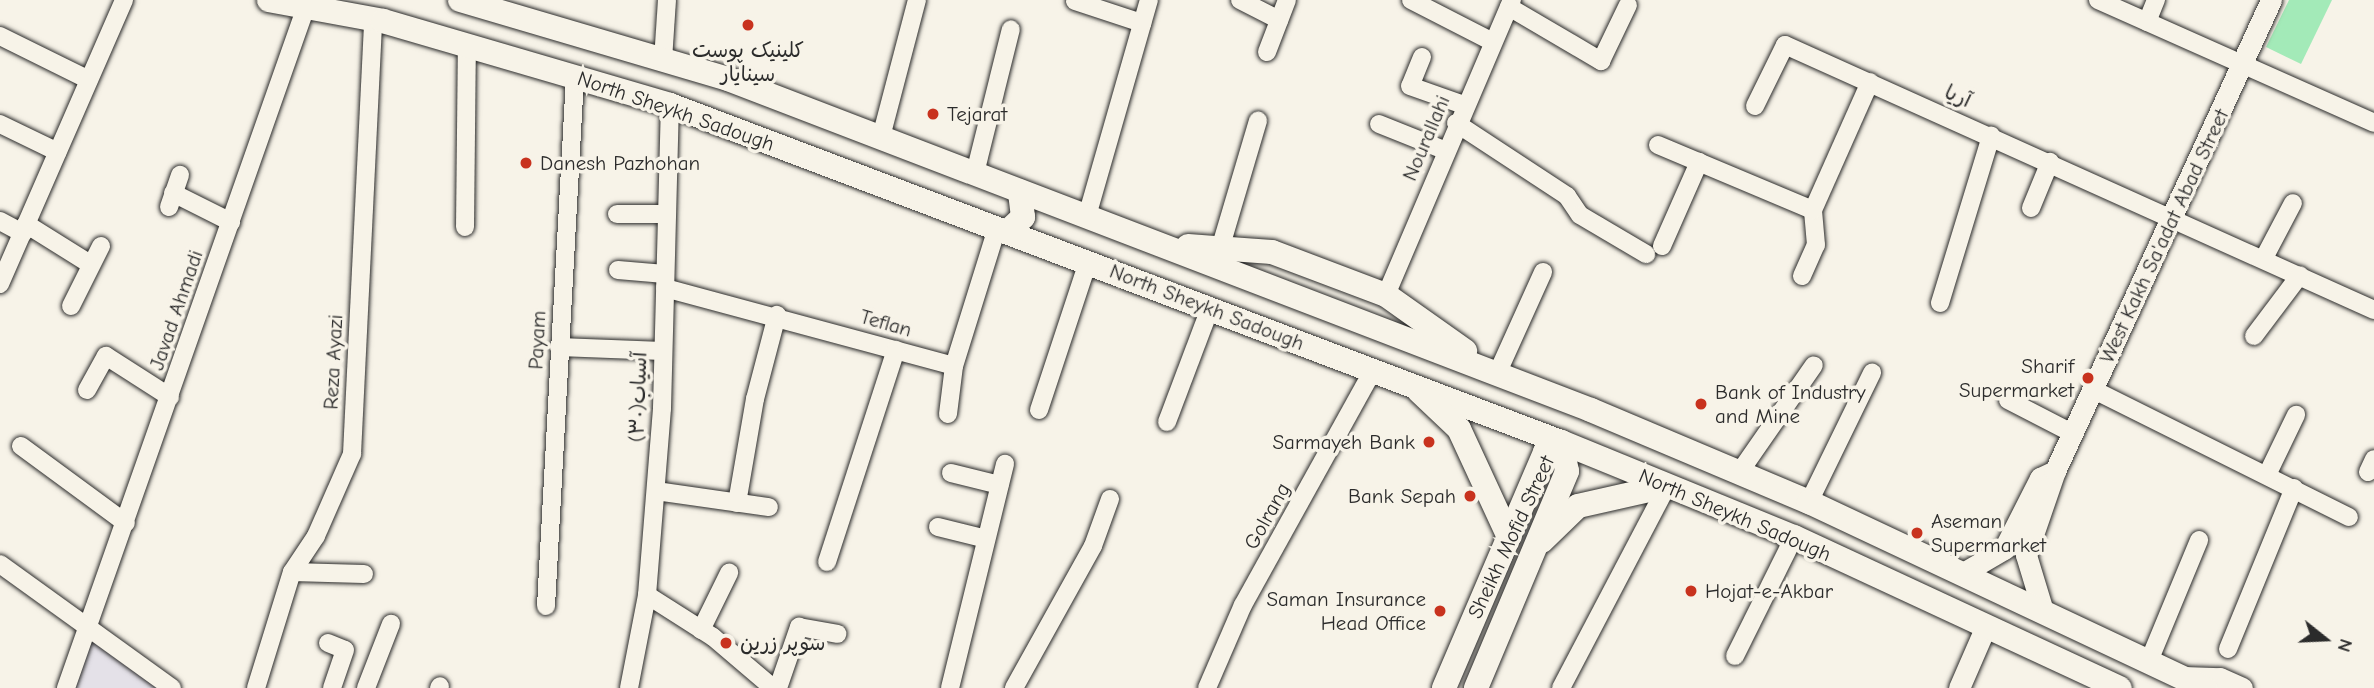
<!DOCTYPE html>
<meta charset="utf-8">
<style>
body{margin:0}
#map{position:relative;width:2374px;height:688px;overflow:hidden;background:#f7f3e8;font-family:"Comic Neue","Playpen Sans Arabic",sans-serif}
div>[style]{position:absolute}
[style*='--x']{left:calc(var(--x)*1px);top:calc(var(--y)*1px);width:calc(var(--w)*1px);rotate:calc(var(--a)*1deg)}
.built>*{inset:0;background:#e4e1e8}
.green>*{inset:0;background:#a3eab8}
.roads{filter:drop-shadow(0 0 2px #2b2b2b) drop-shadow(0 0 2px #2b2b2b)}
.minor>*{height:18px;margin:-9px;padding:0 9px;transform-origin:9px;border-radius:9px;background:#f7f3e8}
.tertiary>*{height:21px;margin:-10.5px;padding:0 10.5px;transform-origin:10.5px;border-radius:10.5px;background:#f7f3e8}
.secondary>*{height:24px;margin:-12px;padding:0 12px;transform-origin:12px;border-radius:12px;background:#f7f3e8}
.dots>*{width:19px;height:19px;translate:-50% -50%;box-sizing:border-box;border:4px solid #f7f3e8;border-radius:50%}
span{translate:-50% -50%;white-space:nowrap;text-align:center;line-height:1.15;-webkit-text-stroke:7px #f7f3e8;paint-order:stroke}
.poi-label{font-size:21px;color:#2b2b2b}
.left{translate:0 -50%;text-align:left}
.right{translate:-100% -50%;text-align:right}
.street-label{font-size:21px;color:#2b2b2b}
.north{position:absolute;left:2290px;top:604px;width:70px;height:70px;-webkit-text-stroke:5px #f7f3e8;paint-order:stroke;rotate:108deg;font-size:19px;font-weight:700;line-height:28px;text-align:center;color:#2b2b2b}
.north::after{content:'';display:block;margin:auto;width:24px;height:32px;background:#2b2b2b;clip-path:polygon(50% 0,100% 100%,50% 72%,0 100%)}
</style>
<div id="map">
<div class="built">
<i style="clip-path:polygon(89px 628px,172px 688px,66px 688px)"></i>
</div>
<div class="green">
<i style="clip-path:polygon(2289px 0,2332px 0,2301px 64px,2266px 47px)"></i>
</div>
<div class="roads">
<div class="minor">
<i style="--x:1240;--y:0;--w:44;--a:27.1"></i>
<i style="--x:1411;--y:0;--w:92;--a:27.1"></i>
<i style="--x:2098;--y:0;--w:302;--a:24"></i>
<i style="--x:1075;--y:1;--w:71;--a:18.2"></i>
<i style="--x:1509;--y:7;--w:107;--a:30.4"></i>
<i style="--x:1601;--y:61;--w:62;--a:-64.3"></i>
<i style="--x:2147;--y:22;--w:24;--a:-68"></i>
<i style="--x:0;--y:36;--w:99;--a:26.3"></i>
<i style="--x:1267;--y:52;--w:56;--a:-69"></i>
<i style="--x:1422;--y:57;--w:31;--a:112"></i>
<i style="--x:1410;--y:86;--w:57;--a:19.4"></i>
<i style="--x:663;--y:60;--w:60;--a:-86.2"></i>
<i style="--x:1755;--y:106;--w:68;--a:-63.8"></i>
<i style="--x:1785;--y:45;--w:646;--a:24.22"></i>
<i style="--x:1456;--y:123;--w:133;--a:33.3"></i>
<i style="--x:1567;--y:196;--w:23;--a:56"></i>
<i style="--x:1580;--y:215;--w:77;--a:30.6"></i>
<i style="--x:0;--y:124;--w:64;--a:25.8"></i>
<i style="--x:1379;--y:124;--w:70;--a:21.8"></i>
<i style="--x:881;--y:137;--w:142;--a:-75.3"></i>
<i style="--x:1658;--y:145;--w:168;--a:22.8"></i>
<i style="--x:975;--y:173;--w:148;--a:-76"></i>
<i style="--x:173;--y:193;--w:65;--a:26.6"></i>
<i style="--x:169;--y:207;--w:34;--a:-71"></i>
<i style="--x:2031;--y:208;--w:50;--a:-67.6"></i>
<i style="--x:617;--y:214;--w:50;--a:0"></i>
<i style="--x:1087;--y:216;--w:225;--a:-74"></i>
<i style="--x:0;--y:221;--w:26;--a:28"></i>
<i style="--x:26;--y:224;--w:75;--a:32"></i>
<i style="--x:465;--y:227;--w:182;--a:-89.4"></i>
<i style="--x:1662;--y:246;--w:92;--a:-66.2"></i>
<i style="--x:1220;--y:249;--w:134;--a:-73.5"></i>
<i style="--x:2264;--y:258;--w:62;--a:-62.2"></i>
<i style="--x:618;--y:270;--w:47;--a:4.9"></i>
<i style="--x:1802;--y:276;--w:34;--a:-66"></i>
<i style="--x:1816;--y:245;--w:35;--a:-95"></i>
<i style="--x:1813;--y:210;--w:140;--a:-66"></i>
<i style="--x:0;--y:284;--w:310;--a:-66.4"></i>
<i style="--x:665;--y:288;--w:299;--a:15.1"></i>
<i style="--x:954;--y:366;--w:145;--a:-72.7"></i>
<i style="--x:1386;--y:295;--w:321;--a:-66.9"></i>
<i style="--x:1940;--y:303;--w:175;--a:-73"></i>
<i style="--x:71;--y:306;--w:67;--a:-63.4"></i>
<i style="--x:2254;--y:336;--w:76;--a:-53"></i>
<i style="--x:559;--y:347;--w:104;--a:2.2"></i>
<i style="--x:1497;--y:374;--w:112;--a:-65.7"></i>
<i style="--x:2092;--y:389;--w:287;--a:26.5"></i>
<i style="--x:87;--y:390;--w:39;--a:-61"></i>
<i style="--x:106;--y:356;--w:76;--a:32.6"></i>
<i style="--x:2008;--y:400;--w:72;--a:27.3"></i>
<i style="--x:1039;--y:410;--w:156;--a:-71.7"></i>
<i style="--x:948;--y:414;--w:48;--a:-82.9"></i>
<i style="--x:1167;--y:422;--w:122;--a:-69.3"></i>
<i style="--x:21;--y:446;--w:130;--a:36.3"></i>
<i style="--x:2368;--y:472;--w:14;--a:-65"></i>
<i style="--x:951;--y:473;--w:50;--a:13.8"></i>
<i style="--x:1739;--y:473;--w:131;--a:-55.2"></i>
<i style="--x:2267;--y:475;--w:67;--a:-64.2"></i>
<i style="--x:656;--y:491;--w:114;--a:8.1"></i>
<i style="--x:1809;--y:502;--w:144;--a:-64"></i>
<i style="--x:737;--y:503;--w:106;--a:-80.2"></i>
<i style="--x:755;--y:399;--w:87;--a:-75.3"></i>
<i style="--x:938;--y:527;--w:49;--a:14"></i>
<i style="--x:827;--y:562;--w:223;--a:-72"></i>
<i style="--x:0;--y:564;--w:212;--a:35.8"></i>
<i style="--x:292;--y:572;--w:72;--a:1.6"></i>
<i style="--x:647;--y:595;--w:78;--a:32.5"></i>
<i style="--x:713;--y:637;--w:79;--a:40.4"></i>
<i style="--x:546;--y:606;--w:530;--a:-86.86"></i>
<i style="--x:701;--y:630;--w:64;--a:-63.8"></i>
<i style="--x:328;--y:643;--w:18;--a:22"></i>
<i style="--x:345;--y:650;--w:40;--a:108.9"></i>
<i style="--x:2228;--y:649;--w:174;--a:-67.7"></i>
<i style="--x:1735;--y:656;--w:133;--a:-63.6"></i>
<i style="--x:2149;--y:661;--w:131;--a:-67.5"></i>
<i style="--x:66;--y:688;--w:722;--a:-70.59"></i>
<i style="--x:256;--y:688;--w:121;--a:-72.8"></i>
<i style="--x:292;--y:572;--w:43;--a:-56.3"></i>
<i style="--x:316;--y:536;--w:90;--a:-66.3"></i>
<i style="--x:352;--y:454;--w:436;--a:-87.2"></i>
<i style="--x:366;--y:688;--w:69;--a:-68.7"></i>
<i style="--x:439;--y:688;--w:2;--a:-63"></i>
<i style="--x:629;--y:688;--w:95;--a:-79"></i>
<i style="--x:647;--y:595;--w:188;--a:-85.4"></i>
<i style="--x:662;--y:408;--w:303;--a:-88.5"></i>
<i style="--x:778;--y:688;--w:65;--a:-71"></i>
<i style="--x:799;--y:627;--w:39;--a:10"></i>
<i style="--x:950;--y:688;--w:231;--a:-76.2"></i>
<i style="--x:1014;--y:688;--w:162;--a:-60.9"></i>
<i style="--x:1093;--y:546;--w:50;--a:-70.1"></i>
<i style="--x:1207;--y:688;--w:90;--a:-66.6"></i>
<i style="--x:1243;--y:605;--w:270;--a:-61"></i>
<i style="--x:1561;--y:688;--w:228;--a:-62.3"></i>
</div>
<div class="tertiary">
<i style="--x:1963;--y:573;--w:48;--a:-30.3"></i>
<i style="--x:2004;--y:549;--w:80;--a:-63.1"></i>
<i style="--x:2040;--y:478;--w:17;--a:-25"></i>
<i style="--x:2043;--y:611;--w:59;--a:-106.9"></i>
<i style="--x:2026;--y:555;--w:89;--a:-71"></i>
<i style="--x:2055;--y:471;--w:518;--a:-65.36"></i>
<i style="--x:2183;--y:677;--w:37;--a:2"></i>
<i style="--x:2220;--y:678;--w:24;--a:24"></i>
<i style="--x:1959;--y:688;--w:68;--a:-66.5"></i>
</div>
<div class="secondary">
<i style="--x:269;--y:0;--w:116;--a:10.4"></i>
<i style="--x:383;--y:21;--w:299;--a:16.3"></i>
<i style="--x:670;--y:105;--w:953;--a:20.72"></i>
<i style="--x:1561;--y:442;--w:252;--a:22.2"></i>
<i style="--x:1794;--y:537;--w:359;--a:24.9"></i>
<i style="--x:460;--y:0;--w:279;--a:16.4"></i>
<i style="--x:728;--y:79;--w:924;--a:20.98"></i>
<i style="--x:1591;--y:410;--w:237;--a:22.9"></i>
<i style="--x:1809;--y:502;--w:438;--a:25.2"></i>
<i style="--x:1007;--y:232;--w:22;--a:-43"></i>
<i style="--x:1023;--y:217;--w:26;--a:-97"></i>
<i style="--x:1188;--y:246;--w:84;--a:4.1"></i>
<i style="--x:1272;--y:252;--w:122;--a:20.7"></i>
<i style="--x:1386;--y:295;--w:97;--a:35.3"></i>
<i style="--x:1419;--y:391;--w:55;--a:43.5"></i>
<i style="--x:1459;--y:429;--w:119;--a:65.2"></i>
<i style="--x:1542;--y:541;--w:50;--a:-44.2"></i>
<i style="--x:1578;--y:506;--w:91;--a:-12.7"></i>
<i style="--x:1444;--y:688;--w:257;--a:-66.8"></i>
<i style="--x:1545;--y:452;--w:19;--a:-32"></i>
<i style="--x:1476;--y:688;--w:235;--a:-67.2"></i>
<i style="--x:1567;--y:471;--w:30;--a:-102"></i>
</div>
</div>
<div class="dots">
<i style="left:748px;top:25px;background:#c8321e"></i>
<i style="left:933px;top:114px;background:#c8321e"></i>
<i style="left:526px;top:163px;background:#c8321e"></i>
<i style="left:2088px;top:378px;background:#c8321e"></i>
<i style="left:1701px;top:404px;background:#c8321e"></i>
<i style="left:1429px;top:442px;background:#c8321e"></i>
<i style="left:1470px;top:496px;background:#c8321e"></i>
<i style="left:1917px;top:533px;background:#c8321e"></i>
<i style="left:1691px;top:591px;background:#c8321e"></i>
<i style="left:1440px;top:611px;background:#c8321e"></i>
<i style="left:726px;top:643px;background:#c8321e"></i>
</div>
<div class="poi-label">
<span style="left:748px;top:62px">کلینیک پوست<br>سینایار</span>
<span class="left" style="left:947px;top:114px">Tejarat</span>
<span class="left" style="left:540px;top:163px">Danesh Pazhohan</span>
<span class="right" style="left:2074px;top:378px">Sharif<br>Supermarket</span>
<span class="left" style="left:1715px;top:404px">Bank of Industry<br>and Mine</span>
<span class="right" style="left:1415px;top:442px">Sarmayeh Bank</span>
<span class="right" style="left:1456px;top:496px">Bank Sepah</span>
<span class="left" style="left:1931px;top:533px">Aseman<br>Supermarket</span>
<span class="left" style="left:1705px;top:591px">Hojat-e-Akbar</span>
<span class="right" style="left:1426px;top:611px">Saman Insurance<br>Head Office</span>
<span class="left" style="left:740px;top:643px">سوپر زرین</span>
</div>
<div class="street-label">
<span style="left:1958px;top:96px;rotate:24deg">آریا</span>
<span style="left:676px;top:111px;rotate:19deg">North Sheykh Sadough</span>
<span style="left:1426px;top:138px;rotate:-67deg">Nourallahi</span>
<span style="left:2164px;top:236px;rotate:-65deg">West Kakh Sa'adat Abad Street</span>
<span style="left:1207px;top:307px;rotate:21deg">North Sheykh Sadough</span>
<span style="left:176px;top:310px;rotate:-71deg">Javad Ahmadi</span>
<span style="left:886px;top:323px;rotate:16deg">Teflan</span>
<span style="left:537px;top:340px;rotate:-87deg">Payam</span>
<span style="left:333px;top:362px;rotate:-87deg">Reza Ayazi</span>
<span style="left:638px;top:397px;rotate:-88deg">آسیاب(۳۰)</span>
<span style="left:1735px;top:515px;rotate:23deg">North Sheykh Sadough</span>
<span style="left:1267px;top:516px;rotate:-61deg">Golrang</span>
<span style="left:1511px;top:537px;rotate:-65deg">Sheikh Mofid Street</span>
</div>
<div class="north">N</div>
</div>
